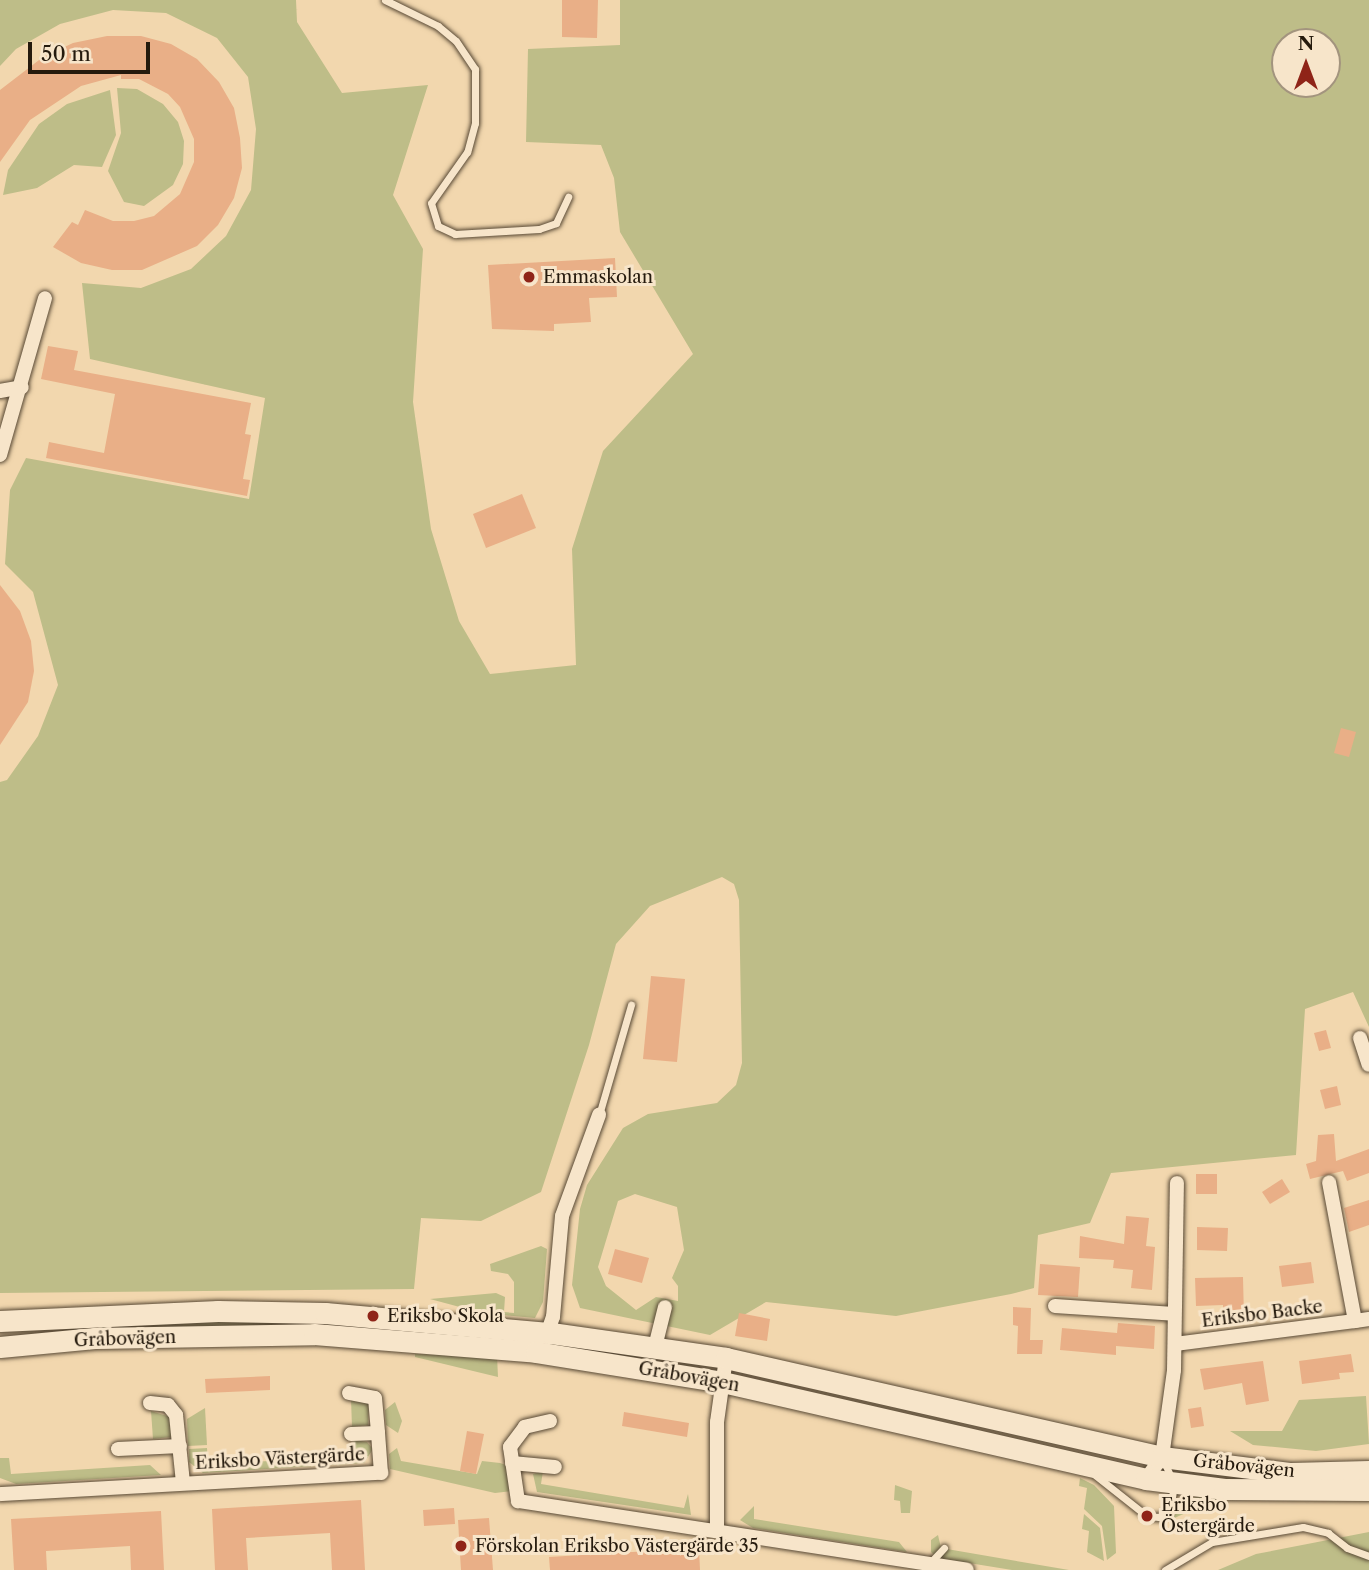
<!DOCTYPE html>
<meta charset="utf-8">
<style>
body{margin:0}
#map{position:relative;width:1369px;height:1570px;overflow:hidden;background:#f2d7ae;font-family:"Libre Caslon Text",serif}
div>[style]{position:absolute}
[style*='--x']{left:calc(var(--x)*1px);top:calc(var(--y)*1px);width:calc(var(--w)*1px);rotate:calc(var(--a)*1deg)}
.green>*{inset:0;background:#bebd88}
.building>*{inset:0;background:#e9af87}
.roads{filter:drop-shadow(0 0 2px #584935) drop-shadow(0 0 2px #584935)}
.service>*{height:7px;margin:-3.5px;padding:0 3.5px;transform-origin:3.5px;border-radius:3.5px;background:#f7e5ca}
.minor>*{height:14px;margin:-7px;padding:0 7px;transform-origin:7px;border-radius:7px;background:#f7e5ca}
.secondary>*{height:21px;margin:-10.5px;padding:0 10.5px;transform-origin:10.5px;border-radius:10.5px;background:#f7e5ca}
.dots>*{width:19px;height:19px;translate:-50% -50%;box-sizing:border-box;border:4px solid #f7e5ca;border-radius:50%}
span{translate:-50% -50%;white-space:nowrap;text-align:center;line-height:1.15;-webkit-text-stroke:6px #f7e5ca;paint-order:stroke}
.poi-label{font-size:18px;color:#251a0d}
.left{translate:0 -50%;text-align:left}
.street-label{font-size:18px;color:#251a0d}
.north{position:absolute;left:1271px;top:28px;width:70px;height:70px;box-sizing:border-box;background:#f7e5ca;border:2px solid #a3947e;border-radius:50%;rotate:0deg;font-size:19px;font-weight:700;line-height:28px;text-align:center;color:#251a0d}
.north::after{content:'';display:block;margin:auto;width:24px;height:32px;background:#8f2418;clip-path:polygon(50% 0,100% 100%,50% 72%,0 100%)}
.scale{position:absolute;left:28px;top:42px;width:122px;height:32px;box-sizing:border-box;border:4px solid #251a0d;border-top:0;padding-left:9px;font-size:21px;line-height:24px;white-space:nowrap;color:#251a0d;-webkit-text-stroke:5px #f7e5ca;paint-order:stroke}
</style>
<div id="map">
<div class="green">
<i style="clip-path:polygon(evenodd,0 0,296px 0,297px 22px,342px 93px,428px 85px,393px 195px,423px 249px,413px 402px,431px 529px,459px 621px,490px 674px,576px 665px,572px 549px,603px 451px,693px 354px,620px 232px,614px 178px,601px 145px,526px 142px,528px 49px,620px 45px,620px 0,1369px 0,1369px 1027px,1353px 992px,1305px 1009px,1296px 1155px,1111px 1173px,1090px 1223px,1038px 1235px,1034px 1288px,1011px 1294px,896px 1316px,766px 1302px,710px 1335px,580px 1308px,572px 1285px,580px 1209px,587px 1185px,623px 1128px,648px 1114px,717px 1103px,736px 1085px,742px 1063px,739px 900px,734px 884px,722px 877px,650px 906px,616px 944px,589px 1045px,541px 1192px,481px 1221px,421px 1218px,414px 1289px,0 1293px,0 782px,7px 780px,38px 736px,58px 685px,33px 592px,5px 564px,10px 490px,26px 458px,249px 499px,265px 398px,90px 359px,82px 283px,141px 288px,191px 269px,226px 236px,251px 190px,256px 129px,248px 77px,217px 38px,166px 13px,113px 10px,60px 24px,16px 49px,0 66px,0 0,1285px 42px,1327px 42px,1327px 84px,1285px 84px,1285px 42px,0 0,635px 1194px,677px 1207px,684px 1250px,672px 1278px,678px 1286px,678px 1301px,656px 1297px,636px 1310px,606px 1286px,598px 1267px,618px 1201px,635px 1194px)"></i>
<i style="clip-path:polygon(117px 88px,137px 89px,163px 104px,178px 122px,184px 141px,183px 164px,173px 185px,144px 206px,124px 202px,108px 171px,121px 133px)"></i>
<i style="clip-path:polygon(110px 90px,116px 135px,102px 167px,74px 165px,37px 188px,3px 195px,8px 170px,39px 124px,67px 104px)"></i>
<i style="clip-path:polygon(541px 1246px,547px 1249px,543px 1302px,535px 1318px,482px 1313px,430px 1299px,496px 1293px,505px 1297px,504px 1312px,514px 1313px,514px 1282px,508px 1274px,491px 1271px,490px 1264px)"></i>
<i style="clip-path:polygon(321px 1320px,395px 1329px,107px 1329px,107px 1322px)"></i>
<i style="clip-path:polygon(415px 1354px,497px 1356px,498px 1377px,415px 1357px)"></i>
<i style="clip-path:polygon(1366px 1396px,1369px 1444px,1316px 1451px,1253px 1445px,1230px 1431px,1282px 1431px,1299px 1400px)"></i>
<i style="clip-path:polygon(351px 1399px,369px 1404px,368px 1425px,352px 1427px)"></i>
<i style="clip-path:polygon(395px 1402px,402px 1421px,398px 1433px,386px 1425px,385px 1410px)"></i>
<i style="clip-path:polygon(205px 1408px,207px 1445px,188px 1446px,187px 1419px)"></i>
<i style="clip-path:polygon(151px 1411px,170px 1417px,171px 1437px,153px 1439px)"></i>
<i style="clip-path:polygon(354px 1440px,367px 1442px,373px 1449px,364px 1463px,203px 1473px,189px 1462px,189px 1449px,207px 1448px,208px 1464px,354px 1457px)"></i>
<i style="clip-path:polygon(397px 1448px,401px 1461px,477px 1474px,482px 1461px,500px 1463px,506px 1465px,512px 1491px,495px 1493px,390px 1469px,389px 1454px)"></i>
<i style="clip-path:polygon(0 1458px,9px 1458px,11px 1474px,150px 1465px,161px 1475px,16px 1484px,0 1478px)"></i>
<i style="clip-path:polygon(543px 1471px,541px 1484px,684px 1508px,688px 1494px,691px 1515px,537px 1492px,533px 1474px)"></i>
<i style="clip-path:polygon(1080px 1478px,1094px 1485px,1114px 1506px,1116px 1553px,1107px 1560px,1102px 1526px,1084px 1509px,1087px 1488px,1079px 1486px)"></i>
<i style="clip-path:polygon(895px 1485px,912px 1491px,910px 1513px,901px 1513px,900px 1501px,894px 1500px)"></i>
<i style="clip-path:polygon(1200px 1496px,1218px 1499px,1172px 1519px,1185px 1500px)"></i>
<i style="clip-path:polygon(754px 1506px,754px 1519px,899px 1542px,907px 1552px,753px 1528px,740px 1520px)"></i>
<i style="clip-path:polygon(1084px 1514px,1100px 1528px,1104px 1561px,1087px 1552px,1089px 1531px,1082px 1529px)"></i>
<i style="clip-path:polygon(1369px 1532px,1369px 1570px,1218px 1570px,1256px 1554px)"></i>
<i style="clip-path:polygon(938px 1535px,941px 1548px,1069px 1570px,1012px 1570px,938px 1558px,931px 1552px,931px 1540px)"></i>
</div>
<div class="building">
<i style="clip-path:polygon(562px 0,598px 0,597px 38px,562px 37px)"></i>
<i style="clip-path:polygon(107px 36px,141px 36px,171px 44px,197px 59px,219px 82px,234px 108px,240px 138px,242px 168px,234px 198px,218px 225px,197px 246px,142px 270px,112px 270px,81px 263px,53px 247px,72px 222px,78px 225px,85px 210px,113px 221px,134px 221px,154px 216px,180px 194px,194px 162px,194px 139px,180px 107px,168px 94px,139px 79px,121px 79px,121px 75px,81px 86px,30px 120px,0 162px,0 90px,43px 57px,73px 43px)"></i>
<i style="clip-path:polygon(615px 258px,617px 297px,589px 298px,591px 322px,554px 324px,554px 331px,492px 329px,488px 265px)"></i>
<i style="clip-path:polygon(48px 346px,78px 351px,74px 370px,251px 403px,245px 434px,251px 435px,243px 479px,250px 480px,247px 496px,46px 458px,49px 442px,104px 453px,115px 394px,41px 379px)"></i>
<i style="clip-path:polygon(522px 494px,536px 528px,486px 548px,473px 514px)"></i>
<i style="clip-path:polygon(0 585px,20px 611px,31px 641px,34px 671px,28px 702px,0 745px)"></i>
<i style="clip-path:polygon(1341px 728px,1356px 732px,1349px 757px,1334px 753px)"></i>
<i style="clip-path:polygon(651px 976px,685px 979px,677px 1062px,643px 1059px)"></i>
<i style="clip-path:polygon(1326px 1030px,1331px 1048px,1319px 1051px,1314px 1033px)"></i>
<i style="clip-path:polygon(1337px 1086px,1341px 1105px,1325px 1109px,1320px 1090px)"></i>
<i style="clip-path:polygon(1334px 1134px,1336px 1161px,1369px 1149px,1369px 1173px,1347px 1181px,1343px 1171px,1310px 1179px,1306px 1164px,1316px 1161px,1318px 1135px)"></i>
<i style="clip-path:polygon(1196px 1174px,1217px 1174px,1217px 1194px,1196px 1194px)"></i>
<i style="clip-path:polygon(1282px 1179px,1290px 1192px,1270px 1204px,1262px 1192px)"></i>
<i style="clip-path:polygon(1369px 1200px,1369px 1225px,1349px 1232px,1344px 1208px)"></i>
<i style="clip-path:polygon(1126px 1216px,1149px 1218px,1146px 1246px,1155px 1247px,1152px 1290px,1131px 1288px,1133px 1270px,1113px 1268px,1114px 1260px,1079px 1258px,1080px 1236px,1124px 1244px)"></i>
<i style="clip-path:polygon(1197px 1227px,1228px 1228px,1227px 1251px,1197px 1250px)"></i>
<i style="clip-path:polygon(615px 1249px,649px 1258px,642px 1283px,608px 1274px)"></i>
<i style="clip-path:polygon(1311px 1262px,1314px 1283px,1282px 1287px,1279px 1266px)"></i>
<i style="clip-path:polygon(1040px 1264px,1080px 1267px,1078px 1297px,1038px 1295px)"></i>
<i style="clip-path:polygon(1243px 1277px,1244px 1318px,1223px 1319px,1223px 1305px,1196px 1306px,1195px 1278px)"></i>
<i style="clip-path:polygon(1013px 1307px,1031px 1308px,1030px 1340px,1043px 1340px,1042px 1354px,1017px 1354px,1018px 1326px,1013px 1325px)"></i>
<i style="clip-path:polygon(739px 1313px,770px 1319px,767px 1341px,735px 1336px)"></i>
<i style="clip-path:polygon(1118px 1323px,1155px 1326px,1154px 1349px,1116px 1346px,1116px 1355px,1060px 1350px,1062px 1328px,1117px 1333px)"></i>
<i style="clip-path:polygon(1351px 1354px,1354px 1372px,1339px 1373px,1340px 1379px,1302px 1384px,1299px 1361px)"></i>
<i style="clip-path:polygon(1263px 1361px,1269px 1401px,1246px 1405px,1242px 1383px,1204px 1390px,1200px 1369px)"></i>
<i style="clip-path:polygon(270px 1376px,270px 1390px,206px 1393px,205px 1379px)"></i>
<i style="clip-path:polygon(1201px 1407px,1204px 1426px,1191px 1428px,1188px 1409px)"></i>
<i style="clip-path:polygon(624px 1412px,689px 1423px,687px 1437px,622px 1426px)"></i>
<i style="clip-path:polygon(467px 1431px,484px 1434px,476px 1474px,460px 1471px)"></i>
<i style="clip-path:polygon(361px 1500px,365px 1570px,332px 1570px,330px 1533px,246px 1538px,248px 1570px,215px 1570px,212px 1509px)"></i>
<i style="clip-path:polygon(454px 1508px,455px 1524px,424px 1526px,423px 1510px)"></i>
<i style="clip-path:polygon(161px 1511px,164px 1570px,131px 1570px,130px 1546px,46px 1551px,47px 1570px,14px 1570px,11px 1519px)"></i>
<i style="clip-path:polygon(489px 1518px,493px 1570px,461px 1570px,458px 1520px)"></i>
<i style="clip-path:polygon(699px 1548px,700px 1570px,550px 1570px,549px 1557px)"></i>
</div>
<div class="roads">
<div class="service">
<i style="--x:385;--y:0;--w:59;--a:26.1"></i>
<i style="--x:438;--y:26;--w:23;--a:40"></i>
<i style="--x:456;--y:41;--w:34;--a:56"></i>
<i style="--x:475;--y:69;--w:54;--a:90"></i>
<i style="--x:475;--y:123;--w:30;--a:105"></i>
<i style="--x:467;--y:152;--w:62;--a:125.2"></i>
<i style="--x:431;--y:203;--w:24;--a:73"></i>
<i style="--x:438;--y:226;--w:19;--a:25"></i>
<i style="--x:455;--y:234;--w:84;--a:-3.4"></i>
<i style="--x:539;--y:229;--w:18;--a:-19"></i>
<i style="--x:556;--y:223;--w:29;--a:-65"></i>
<i style="--x:599;--y:1115;--w:115;--a:-73.8"></i>
<i style="--x:1095;--y:1475;--w:66;--a:38.3"></i>
<i style="--x:1147;--y:1516;--w:12;--a:5"></i>
<i style="--x:1159;--y:1517;--w:13;--a:-32"></i>
<i style="--x:1170;--y:1510;--w:26;--a:-81"></i>
<i style="--x:1174;--y:1484;--w:24;--a:-114"></i>
<i style="--x:929;--y:1564;--w:22;--a:-47"></i>
<i style="--x:1165;--y:1570;--w:55;--a:-30.8"></i>
<i style="--x:1212;--y:1542;--w:92;--a:-9.4"></i>
<i style="--x:1303;--y:1527;--w:26;--a:13"></i>
<i style="--x:1328;--y:1533;--w:24;--a:38"></i>
<i style="--x:1347;--y:1548;--w:23;--a:20"></i>
</div>
<div class="minor">
<i style="--x:0;--y:391;--w:22;--a:-10"></i>
<i style="--x:0;--y:455;--w:163;--a:-74"></i>
<i style="--x:1360;--y:1038;--w:28;--a:72"></i>
<i style="--x:1055;--y:1306;--w:119;--a:3.8"></i>
<i style="--x:1355;--y:1321;--w:14;--a:-8"></i>
<i style="--x:546;--y:1337;--w:21;--a:-71"></i>
<i style="--x:553;--y:1317;--w:101;--a:-84.9"></i>
<i style="--x:562;--y:1216;--w:108;--a:-69.9"></i>
<i style="--x:1175;--y:1344;--w:181;--a:-7.3"></i>
<i style="--x:1355;--y:1321;--w:141;--a:-100.6"></i>
<i style="--x:655;--y:1347;--w:41;--a:-76"></i>
<i style="--x:349;--y:1393;--w:26;--a:11"></i>
<i style="--x:375;--y:1398;--w:35;--a:85"></i>
<i style="--x:150;--y:1403;--w:18;--a:6"></i>
<i style="--x:168;--y:1405;--w:13;--a:51"></i>
<i style="--x:176;--y:1415;--w:68;--a:84.1"></i>
<i style="--x:550;--y:1421;--w:26;--a:167"></i>
<i style="--x:525;--y:1427;--w:25;--a:127"></i>
<i style="--x:510;--y:1447;--w:55;--a:81.6"></i>
<i style="--x:518;--y:1501;--w:454;--a:8.7"></i>
<i style="--x:118;--y:1449;--w:62;--a:-2.8"></i>
<i style="--x:512;--y:1463;--w:43;--a:5.3"></i>
<i style="--x:1146;--y:1479;--w:27;--a:-54"></i>
<i style="--x:1162;--y:1457;--w:88;--a:-82.1"></i>
<i style="--x:1174;--y:1370;--w:187;--a:-89.1"></i>
<i style="--x:0;--y:1494;--w:382;--a:-3.2"></i>
<i style="--x:381;--y:1473;--w:40;--a:-94.3"></i>
<i style="--x:378;--y:1433;--w:27;--a:178"></i>
<i style="--x:717;--y:1530;--w:108;--a:-90"></i>
<i style="--x:717;--y:1422;--w:65;--a:-82"></i>
</div>
<div class="secondary">
<i style="--x:0;--y:1321;--w:218;--a:-2.6"></i>
<i style="--x:218;--y:1311;--w:107;--a:1.1"></i>
<i style="--x:325;--y:1313;--w:227;--a:5.1"></i>
<i style="--x:551;--y:1333;--w:177;--a:8.1"></i>
<i style="--x:726;--y:1358;--w:447;--a:12.8"></i>
<i style="--x:1162;--y:1457;--w:130;--a:7.1"></i>
<i style="--x:1291;--y:1473;--w:78;--a:-1.5"></i>
<i style="--x:0;--y:1347;--w:95;--a:-5.4"></i>
<i style="--x:95;--y:1338;--w:219;--a:-1"></i>
<i style="--x:314;--y:1334;--w:223;--a:4.6"></i>
<i style="--x:536;--y:1352;--w:189;--a:9.1"></i>
<i style="--x:723;--y:1382;--w:434;--a:12.9"></i>
<i style="--x:1146;--y:1479;--w:79;--a:7.3"></i>
<i style="--x:1224;--y:1489;--w:145;--a:0.4"></i>
</div>
</div>
<div class="dots">
<i style="left:529px;top:277px;background:#8f2418"></i>
<i style="left:373px;top:1316px;background:#8f2418"></i>
<i style="left:1147px;top:1516px;background:#8f2418"></i>
<i style="left:461px;top:1546px;background:#8f2418"></i>
</div>
<div class="poi-label">
<span class="left" style="left:543px;top:277px">Emmaskolan</span>
<span class="left" style="left:387px;top:1316px">Eriksbo Skola</span>
<span class="left" style="left:1161px;top:1516px">Eriksbo<br>Östergärde</span>
<span class="left" style="left:475px;top:1546px">Förskolan Eriksbo Västergärde 35</span>
</div>
<div class="street-label">
<span style="left:1262px;top:1314px;rotate:-7deg">Eriksbo Backe</span>
<span style="left:125px;top:1339px;rotate:-2deg">Gråbovägen</span>
<span style="left:689px;top:1377px;rotate:10deg">Gråbovägen</span>
<span style="left:280px;top:1459px;rotate:-3deg">Eriksbo Västergärde</span>
<span style="left:1244px;top:1466px;rotate:6deg">Gråbovägen</span>
</div>
<div class="north">N</div>
<div class="scale">50 m</div>
</div>
